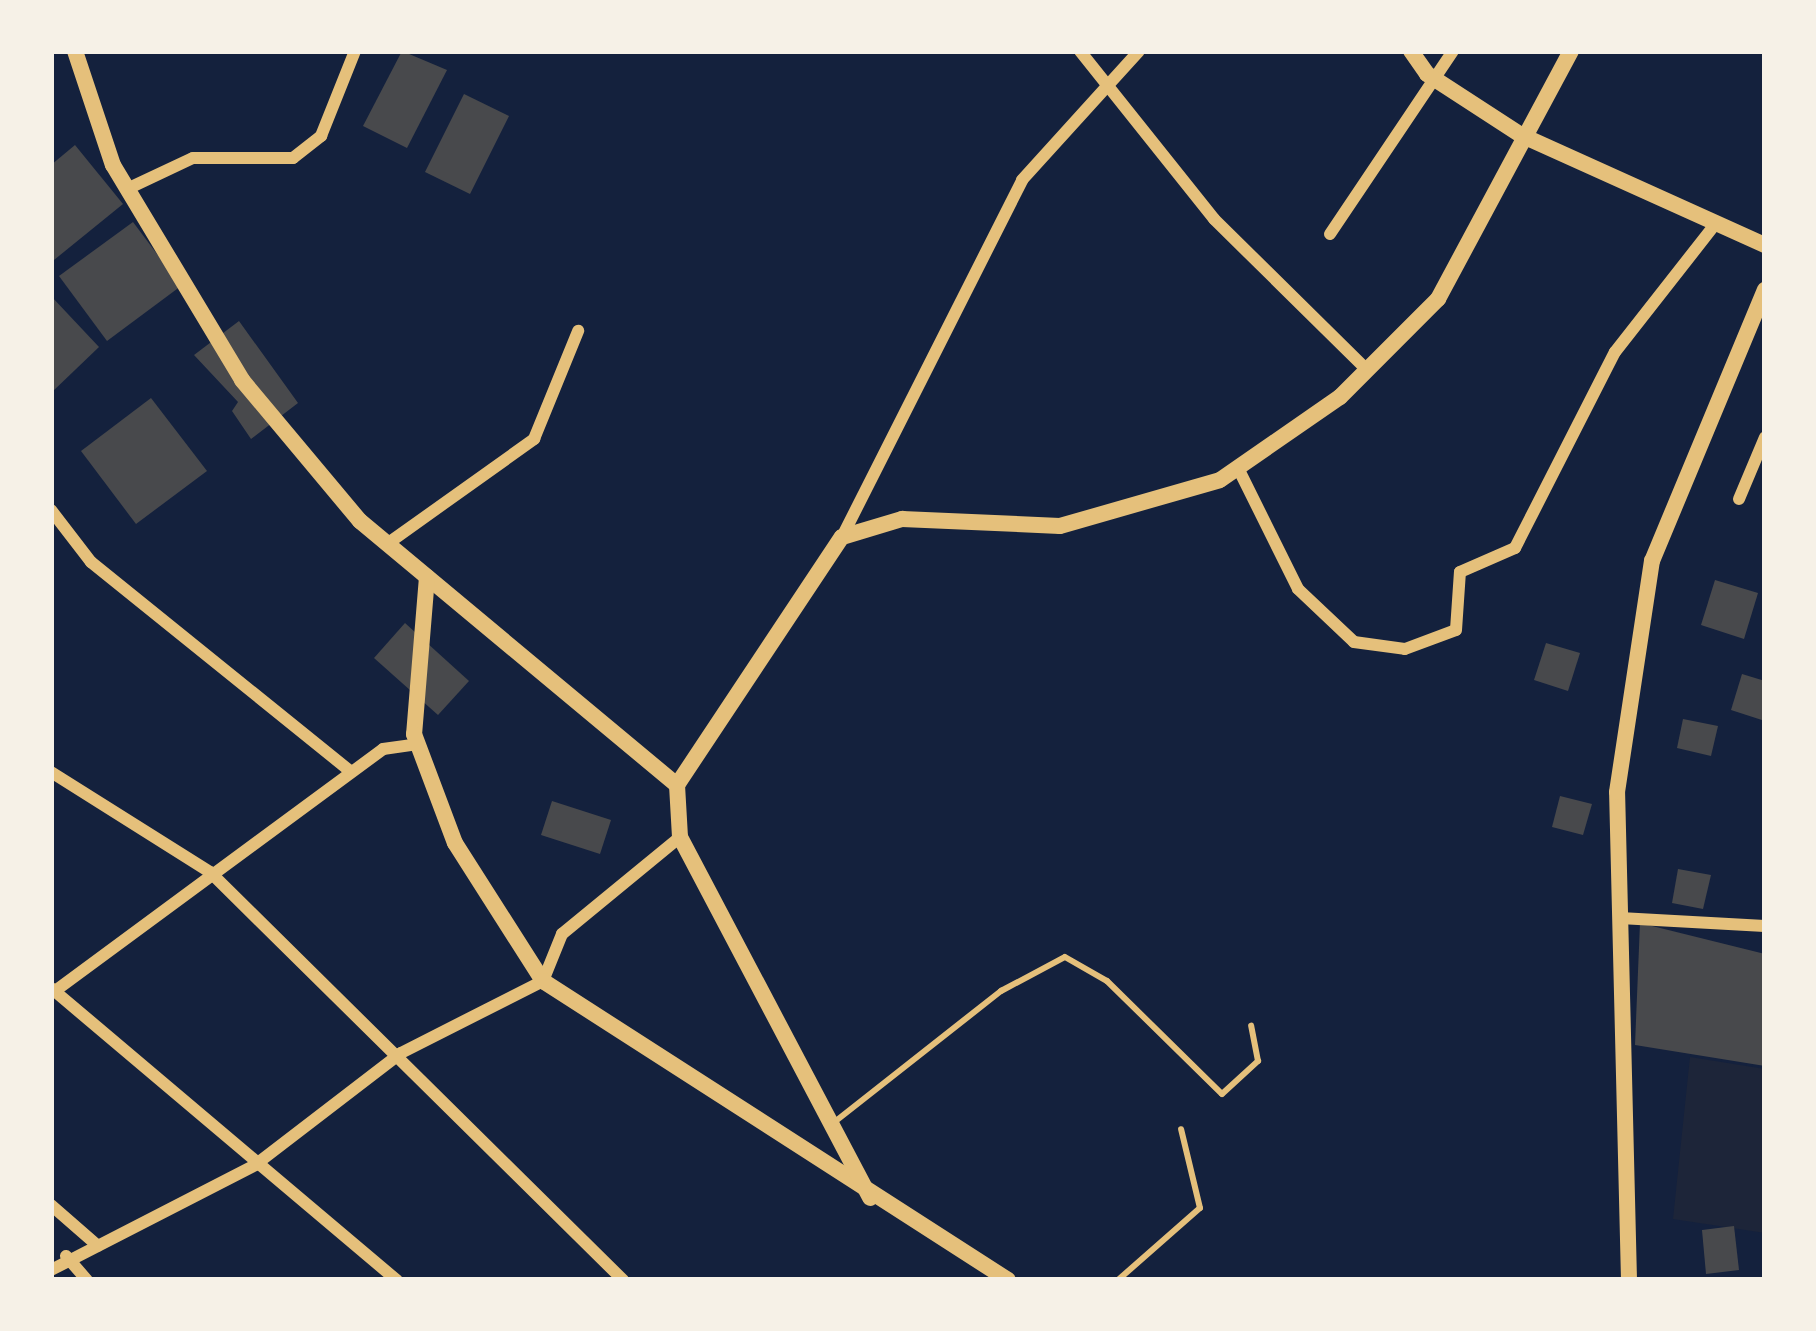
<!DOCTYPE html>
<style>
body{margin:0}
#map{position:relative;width:1816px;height:1331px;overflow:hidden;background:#14213d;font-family:Jost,sans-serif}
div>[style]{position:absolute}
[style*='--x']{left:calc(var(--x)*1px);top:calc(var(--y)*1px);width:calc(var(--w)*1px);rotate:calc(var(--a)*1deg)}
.green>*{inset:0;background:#1d2539}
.building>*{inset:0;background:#48494c}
.service>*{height:6px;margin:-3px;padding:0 3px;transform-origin:3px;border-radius:3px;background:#e5c07b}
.minor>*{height:12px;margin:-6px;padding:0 6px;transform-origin:6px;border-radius:6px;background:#e5c07b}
.tertiary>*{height:16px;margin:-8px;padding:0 8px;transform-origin:8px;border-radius:8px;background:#e5c07b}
span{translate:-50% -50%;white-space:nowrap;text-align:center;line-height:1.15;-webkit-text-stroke:10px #f6f1e7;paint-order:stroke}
.frame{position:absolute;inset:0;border:54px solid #f6f1e7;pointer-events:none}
</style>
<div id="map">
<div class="green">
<i style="clip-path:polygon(1690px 1057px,1765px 1069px,1765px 1233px,1673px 1219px)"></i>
</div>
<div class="building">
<i style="clip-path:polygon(402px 51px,447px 70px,407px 148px,363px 126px)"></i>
<i style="clip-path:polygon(464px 94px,509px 116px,470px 194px,425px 172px)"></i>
<i style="clip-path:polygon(75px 145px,123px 204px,54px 260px,51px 165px)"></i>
<i style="clip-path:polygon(133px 222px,181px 286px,107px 341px,59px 276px)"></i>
<i style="clip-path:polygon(51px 296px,99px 347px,51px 393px)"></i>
<i style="clip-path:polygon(239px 321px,298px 403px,251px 439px,232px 411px,238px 402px,194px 355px)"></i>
<i style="clip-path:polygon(151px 398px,207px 471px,136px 524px,81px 451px)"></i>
<i style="clip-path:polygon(1715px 580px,1758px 593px,1744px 639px,1701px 625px)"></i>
<i style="clip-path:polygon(405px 623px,469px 681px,438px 715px,374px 658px)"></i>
<i style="clip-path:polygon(1546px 643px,1580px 653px,1568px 691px,1534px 680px)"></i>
<i style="clip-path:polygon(1742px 674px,1765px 681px,1765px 721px,1731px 710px)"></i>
<i style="clip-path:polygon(1683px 719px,1718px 726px,1711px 756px,1677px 748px)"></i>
<i style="clip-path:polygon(1560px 796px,1592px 804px,1583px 835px,1552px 827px)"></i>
<i style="clip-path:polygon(552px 801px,611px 820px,600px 854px,541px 835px)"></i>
<i style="clip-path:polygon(1678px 869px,1711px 875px,1703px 909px,1672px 903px)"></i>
<i style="clip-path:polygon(1640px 923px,1765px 954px,1765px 1066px,1635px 1045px)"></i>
<i style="clip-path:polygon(1734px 1226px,1739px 1270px,1706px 1274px,1702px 1230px)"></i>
</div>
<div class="service">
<i style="--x:837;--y:1120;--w:209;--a:-38.2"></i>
<i style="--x:1001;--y:991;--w:72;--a:-28"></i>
<i style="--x:1065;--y:957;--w:48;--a:29.7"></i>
<i style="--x:1107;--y:981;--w:161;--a:44.5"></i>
<i style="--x:1222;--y:1094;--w:49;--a:-42.5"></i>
<i style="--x:1258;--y:1061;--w:36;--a:-101"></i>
<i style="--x:1118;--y:1280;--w:109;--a:-41.3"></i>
<i style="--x:1200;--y:1208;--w:81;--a:-103.5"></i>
</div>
<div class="minor">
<i style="--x:1080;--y:51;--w:215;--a:51.4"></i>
<i style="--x:1214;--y:219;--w:215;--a:44.6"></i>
<i style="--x:127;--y:189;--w:73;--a:-25.2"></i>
<i style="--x:193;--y:158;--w:100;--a:0"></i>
<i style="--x:293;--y:158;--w:36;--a:-38"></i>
<i style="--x:321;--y:136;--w:92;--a:-68.2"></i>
<i style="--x:1330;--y:234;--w:220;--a:-56.1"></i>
<i style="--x:1238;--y:468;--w:135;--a:63.6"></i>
<i style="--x:1298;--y:589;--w:77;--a:43.4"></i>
<i style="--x:1354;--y:642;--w:51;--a:7.8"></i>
<i style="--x:1405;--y:649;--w:54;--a:-20.4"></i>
<i style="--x:1456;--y:630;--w:58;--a:-86.1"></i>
<i style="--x:1460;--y:572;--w:60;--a:-23.6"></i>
<i style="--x:1515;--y:548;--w:220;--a:-63"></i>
<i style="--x:1615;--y:352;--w:159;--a:-51.9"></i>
<i style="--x:1739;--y:499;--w:67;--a:-67.2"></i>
<i style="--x:51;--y:510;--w:66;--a:52.4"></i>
<i style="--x:91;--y:562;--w:334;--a:38.9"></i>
<i style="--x:842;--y:537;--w:400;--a:-63.2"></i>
<i style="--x:1022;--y:180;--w:174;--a:-47.8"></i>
<i style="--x:387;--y:544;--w:181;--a:-35.5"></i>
<i style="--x:534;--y:439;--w:117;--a:-67.8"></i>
<i style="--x:51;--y:772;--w:188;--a:32.2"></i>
<i style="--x:210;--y:872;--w:581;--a:44.65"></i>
<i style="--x:1620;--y:918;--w:145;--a:3.2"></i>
<i style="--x:51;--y:988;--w:453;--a:40.2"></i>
<i style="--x:55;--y:991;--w:408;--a:-36.4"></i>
<i style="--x:383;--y:749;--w:35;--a:-8"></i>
<i style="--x:51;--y:1205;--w:62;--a:41.1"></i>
<i style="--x:66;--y:1256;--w:32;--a:49"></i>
<i style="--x:51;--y:1270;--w:229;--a:-27.2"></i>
<i style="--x:255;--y:1165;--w:184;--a:-37.5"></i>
<i style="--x:401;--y:1053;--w:159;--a:-26.9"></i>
<i style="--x:543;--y:981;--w:51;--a:-68"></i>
<i style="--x:562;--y:934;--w:153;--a:-39.4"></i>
</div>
<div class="tertiary">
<i style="--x:75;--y:51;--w:120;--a:71.6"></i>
<i style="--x:113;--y:165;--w:251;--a:59"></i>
<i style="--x:242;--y:380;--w:184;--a:50.1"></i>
<i style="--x:360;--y:521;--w:413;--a:39.8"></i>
<i style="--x:1411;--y:51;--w:28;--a:55"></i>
<i style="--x:1427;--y:74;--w:112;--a:33"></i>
<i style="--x:1521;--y:135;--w:268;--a:24.3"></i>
<i style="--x:427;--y:577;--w:158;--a:94.7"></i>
<i style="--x:414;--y:734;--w:116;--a:69.4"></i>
<i style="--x:455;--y:843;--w:164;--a:57.5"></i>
<i style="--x:543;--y:981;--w:553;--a:32.74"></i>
<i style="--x:677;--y:785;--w:298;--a:-56.4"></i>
<i style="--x:842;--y:537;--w:63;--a:-16.7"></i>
<i style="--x:902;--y:519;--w:158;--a:2.5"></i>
<i style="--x:1060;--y:526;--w:166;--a:-16"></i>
<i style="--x:1220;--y:480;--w:146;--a:-34.7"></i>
<i style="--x:1340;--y:397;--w:139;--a:-45"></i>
<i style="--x:1438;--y:299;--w:281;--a:-61.8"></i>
<i style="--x:677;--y:785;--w:52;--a:86.7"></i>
<i style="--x:680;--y:837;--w:408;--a:62.2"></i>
<i style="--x:1629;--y:1280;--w:488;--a:-91.4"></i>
<i style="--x:1617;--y:792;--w:234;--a:-81.4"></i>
<i style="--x:1652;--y:561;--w:294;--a:-67.4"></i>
</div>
<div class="frame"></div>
</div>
